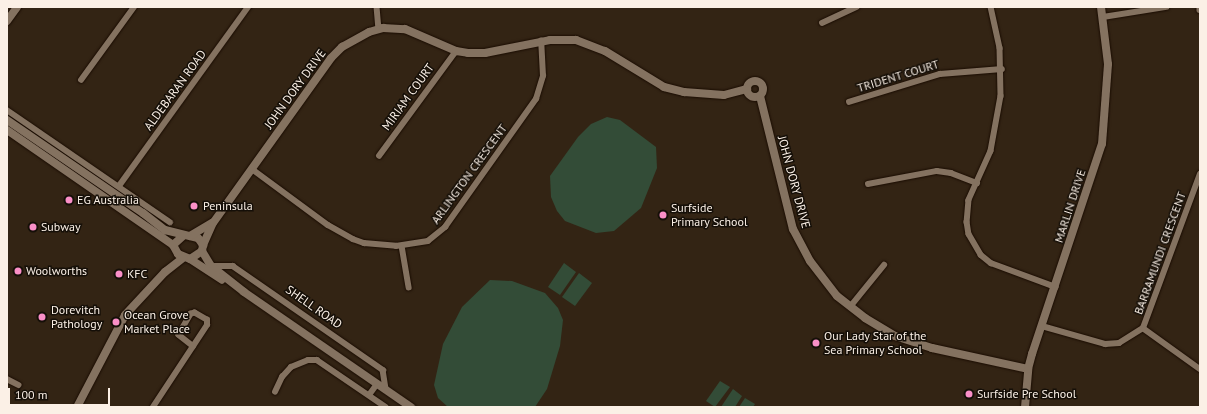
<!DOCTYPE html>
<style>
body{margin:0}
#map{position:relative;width:1207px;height:414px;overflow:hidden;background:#332414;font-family:"PT Sans",sans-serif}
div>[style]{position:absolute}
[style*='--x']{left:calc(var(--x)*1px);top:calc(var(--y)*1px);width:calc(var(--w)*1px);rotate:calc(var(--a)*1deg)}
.green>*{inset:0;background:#334c37}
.roads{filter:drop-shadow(0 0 1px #1a0c01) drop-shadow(0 0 1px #1a0c01)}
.street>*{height:5.5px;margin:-2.75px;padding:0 2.75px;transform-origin:2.75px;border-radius:2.75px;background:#847260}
.secondary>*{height:8px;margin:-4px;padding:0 4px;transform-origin:4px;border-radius:4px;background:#847260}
.secondary>.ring{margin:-4px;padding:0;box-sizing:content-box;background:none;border:8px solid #847260;border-radius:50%}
.dots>*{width:11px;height:11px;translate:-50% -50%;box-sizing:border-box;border:2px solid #150f08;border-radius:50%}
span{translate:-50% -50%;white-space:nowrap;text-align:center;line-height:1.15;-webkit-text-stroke:3px #150f08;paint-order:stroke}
.street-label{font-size:12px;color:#fbf0e6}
.poi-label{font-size:12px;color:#fbf0e6}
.left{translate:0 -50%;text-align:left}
.frame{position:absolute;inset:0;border:8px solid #fbf0e6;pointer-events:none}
.scale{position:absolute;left:8px;top:388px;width:102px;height:18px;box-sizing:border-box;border:2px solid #fbf0e6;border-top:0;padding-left:5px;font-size:12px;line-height:14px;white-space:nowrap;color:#fbf0e6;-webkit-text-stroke:3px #150f08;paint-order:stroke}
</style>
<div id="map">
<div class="green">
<i style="clip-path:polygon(607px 117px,620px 120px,656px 147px,657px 168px,641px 208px,614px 231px,596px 233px,565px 221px,557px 211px,551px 197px,550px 176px,578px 137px,591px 124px)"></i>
<i style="clip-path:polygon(564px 263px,576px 272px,560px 295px,548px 287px)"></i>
<i style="clip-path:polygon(579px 273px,592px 283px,575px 306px,562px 297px)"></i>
<i style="clip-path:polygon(490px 280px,512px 281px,545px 293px,558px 308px,563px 320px,560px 346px,547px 389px,535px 407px,448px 407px,438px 398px,434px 385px,443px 344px,462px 307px)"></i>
<i style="clip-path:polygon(720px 381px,730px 387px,715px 407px,706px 401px)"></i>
<i style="clip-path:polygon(733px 389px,742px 396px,735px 407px,721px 407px)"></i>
<i style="clip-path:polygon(745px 398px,755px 404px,753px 407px,739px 407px)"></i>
</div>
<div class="roads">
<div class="street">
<i style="--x:377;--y:7;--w:22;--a:85"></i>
<i style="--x:991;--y:7;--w:42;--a:77.6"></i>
<i style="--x:1000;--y:48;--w:48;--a:88.8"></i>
<i style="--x:1001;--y:96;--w:56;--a:100.3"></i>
<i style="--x:991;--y:151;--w:54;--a:114.2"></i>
<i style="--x:969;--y:200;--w:22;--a:95"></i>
<i style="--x:967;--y:222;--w:12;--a:81"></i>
<i style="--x:969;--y:234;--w:24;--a:60"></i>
<i style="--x:981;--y:255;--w:13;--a:39"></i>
<i style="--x:991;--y:263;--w:69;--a:20.3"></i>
<i style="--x:1200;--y:7;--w:3;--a:90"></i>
<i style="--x:1103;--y:17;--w:64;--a:-9"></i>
<i style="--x:822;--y:23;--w:38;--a:-25"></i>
<i style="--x:81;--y:80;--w:90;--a:-54"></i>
<i style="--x:849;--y:102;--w:95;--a:-17.1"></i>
<i style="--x:940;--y:74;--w:62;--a:-4.6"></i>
<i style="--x:7;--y:110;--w:198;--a:34.5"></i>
<i style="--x:379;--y:156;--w:130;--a:-53.7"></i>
<i style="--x:252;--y:169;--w:94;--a:36.4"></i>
<i style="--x:328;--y:225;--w:29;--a:29"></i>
<i style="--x:353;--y:239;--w:12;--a:20"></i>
<i style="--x:364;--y:243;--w:32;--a:5"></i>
<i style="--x:396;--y:246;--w:32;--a:-9"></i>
<i style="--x:428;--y:241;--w:22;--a:-39"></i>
<i style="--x:445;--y:227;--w:157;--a:-54.6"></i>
<i style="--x:536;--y:99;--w:24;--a:-73"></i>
<i style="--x:543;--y:76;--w:35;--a:-93"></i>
<i style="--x:868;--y:184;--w:70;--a:-10.7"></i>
<i style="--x:937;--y:171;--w:14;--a:8"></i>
<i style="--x:951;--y:173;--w:28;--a:21"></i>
<i style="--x:119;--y:186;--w:221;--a:-54.2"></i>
<i style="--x:402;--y:246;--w:42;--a:80.3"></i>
<i style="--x:211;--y:266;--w:22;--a:0"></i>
<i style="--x:233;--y:266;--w:183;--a:34.7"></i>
<i style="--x:383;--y:370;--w:20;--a:81"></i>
<i style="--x:850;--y:307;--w:54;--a:-51"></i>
<i style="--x:1042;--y:326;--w:66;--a:15.9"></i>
<i style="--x:1105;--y:344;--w:14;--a:-4"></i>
<i style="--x:1119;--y:343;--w:28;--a:-32"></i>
<i style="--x:1143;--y:328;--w:164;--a:-69.7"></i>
<i style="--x:1143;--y:328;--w:70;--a:35.7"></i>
<i style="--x:7;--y:379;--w:13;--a:27"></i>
<i style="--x:275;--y:392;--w:17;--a:-65"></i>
<i style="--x:282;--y:377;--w:13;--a:-48"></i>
<i style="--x:291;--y:367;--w:18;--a:-22"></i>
<i style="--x:308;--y:360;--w:9;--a:0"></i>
<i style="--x:317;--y:360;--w:83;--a:34.3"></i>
<i style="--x:369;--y:395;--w:14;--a:-54"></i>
<i style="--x:153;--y:407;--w:98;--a:-56.6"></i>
<i style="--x:207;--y:325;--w:5;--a:-90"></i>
<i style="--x:207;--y:320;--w:14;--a:-150"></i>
<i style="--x:195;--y:313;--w:4;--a:166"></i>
<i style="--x:191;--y:314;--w:24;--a:120"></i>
<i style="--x:179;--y:335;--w:18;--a:38"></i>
</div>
<div class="secondary">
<i style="--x:7;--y:21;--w:17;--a:-54"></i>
<i class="ring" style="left:747px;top:81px;width:8px;height:8px"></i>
<i style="--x:760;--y:96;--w:137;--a:76.1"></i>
<i style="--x:793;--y:229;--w:36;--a:62"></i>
<i style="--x:810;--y:261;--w:44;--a:52.4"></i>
<i style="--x:837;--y:296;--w:36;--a:38"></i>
<i style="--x:865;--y:318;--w:35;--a:31"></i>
<i style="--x:895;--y:336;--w:39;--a:18"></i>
<i style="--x:932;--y:348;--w:98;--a:12.3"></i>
<i style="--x:7;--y:120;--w:165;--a:34.4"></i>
<i style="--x:143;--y:213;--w:28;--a:38"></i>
<i style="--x:165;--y:230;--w:34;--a:14"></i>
<i style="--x:198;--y:238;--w:9;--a:54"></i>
<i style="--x:203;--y:245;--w:6;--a:99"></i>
<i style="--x:202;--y:251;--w:14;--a:146"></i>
<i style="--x:190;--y:259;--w:13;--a:-157"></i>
<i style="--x:178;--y:254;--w:10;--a:-119"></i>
<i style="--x:173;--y:245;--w:13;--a:-42"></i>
<i style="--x:7;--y:130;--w:202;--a:34.7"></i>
<i style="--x:190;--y:236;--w:26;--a:-31"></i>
<i style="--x:203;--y:245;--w:24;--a:-66"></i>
<i style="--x:213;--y:223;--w:203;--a:-54.4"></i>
<i style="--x:331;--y:58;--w:16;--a:-45"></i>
<i style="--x:342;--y:47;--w:31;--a:-29"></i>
<i style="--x:369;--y:32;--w:15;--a:-16"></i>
<i style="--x:383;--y:28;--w:22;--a:3"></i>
<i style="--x:405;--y:29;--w:56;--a:23.3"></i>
<i style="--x:456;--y:51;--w:12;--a:9"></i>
<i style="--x:468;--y:53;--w:17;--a:0"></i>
<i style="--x:485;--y:53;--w:66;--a:-11.3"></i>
<i style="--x:550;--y:40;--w:26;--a:0"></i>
<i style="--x:576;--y:40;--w:31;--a:21"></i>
<i style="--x:605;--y:51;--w:69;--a:31.4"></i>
<i style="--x:664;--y:87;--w:21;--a:14"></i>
<i style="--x:684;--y:92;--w:40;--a:4.3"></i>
<i style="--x:724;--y:95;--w:24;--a:-15"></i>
<i style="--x:202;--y:251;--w:17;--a:59"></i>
<i style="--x:211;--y:266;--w:42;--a:38.2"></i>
<i style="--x:244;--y:292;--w:203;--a:34.6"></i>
<i style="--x:190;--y:259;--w:38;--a:33"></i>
<i style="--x:77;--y:407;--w:104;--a:-62.4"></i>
<i style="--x:125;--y:315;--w:59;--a:-47.1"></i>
<i style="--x:165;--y:272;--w:23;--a:-38"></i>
<i style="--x:1025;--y:407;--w:38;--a:-85"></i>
<i style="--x:1028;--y:369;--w:16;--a:-75"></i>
<i style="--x:1032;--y:354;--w:221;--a:-71.6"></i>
<i style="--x:1102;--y:144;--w:80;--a:-85.7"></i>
<i style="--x:1108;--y:64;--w:57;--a:-97"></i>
</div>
</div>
<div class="dots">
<i style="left:69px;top:200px;background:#fa8fc7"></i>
<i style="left:194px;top:206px;background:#fa8fc7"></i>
<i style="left:663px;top:215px;background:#fa8fc7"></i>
<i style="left:33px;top:227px;background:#fa8fc7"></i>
<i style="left:18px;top:271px;background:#fa8fc7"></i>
<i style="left:119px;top:274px;background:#fa8fc7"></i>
<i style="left:42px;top:317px;background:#fa8fc7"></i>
<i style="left:116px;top:322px;background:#fa8fc7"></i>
<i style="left:816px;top:343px;background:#fa8fc7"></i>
<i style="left:969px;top:394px;background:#fa8fc7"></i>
</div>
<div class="street-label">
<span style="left:898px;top:76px;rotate:-17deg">TRIDENT COURT</span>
<span style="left:295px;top:89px;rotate:-54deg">JOHN DORY DRIVE</span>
<span style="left:175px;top:90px;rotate:-54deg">ALDEBARAN ROAD</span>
<span style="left:408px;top:97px;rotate:-54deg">MIRIAM COURT</span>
<span style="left:469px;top:174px;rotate:-54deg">ARLINGTON CRESCENT</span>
<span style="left:794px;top:182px;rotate:75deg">JOHN DORY DRIVE</span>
<span style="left:1070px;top:206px;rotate:-72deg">MARLIN DRIVE</span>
<span style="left:1160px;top:253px;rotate:-70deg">BARRAMUNDI CRESCENT</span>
<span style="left:314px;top:307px;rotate:35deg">SHELL ROAD</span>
</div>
<div class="poi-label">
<span class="left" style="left:77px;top:200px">EG Australia</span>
<span class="left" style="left:203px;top:206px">Peninsula</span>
<span class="left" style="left:671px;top:215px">Surfside<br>Primary School</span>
<span class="left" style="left:41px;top:227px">Subway</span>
<span class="left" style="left:26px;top:271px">Woolworths</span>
<span class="left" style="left:127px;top:274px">KFC</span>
<span class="left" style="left:51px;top:317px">Dorevitch<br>Pathology</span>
<span class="left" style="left:124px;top:322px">Ocean Grove<br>Market Place</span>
<span class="left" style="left:824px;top:343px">Our Lady Star of the<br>Sea Primary School</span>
<span class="left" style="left:977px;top:394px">Surfside Pre School</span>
</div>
<div class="frame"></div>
<div class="scale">100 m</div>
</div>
